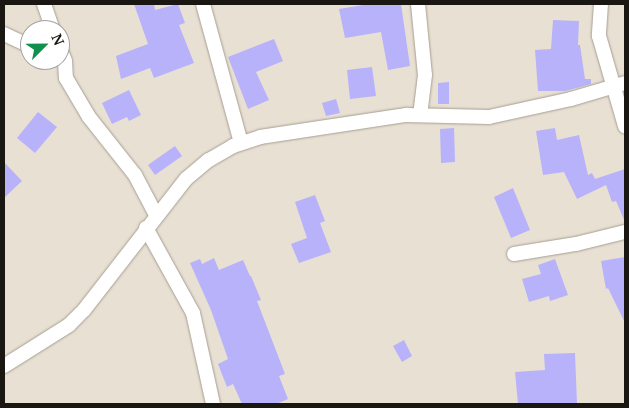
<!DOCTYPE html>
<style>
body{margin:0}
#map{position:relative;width:629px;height:408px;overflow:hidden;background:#e8e0d3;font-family:"Noto Serif",serif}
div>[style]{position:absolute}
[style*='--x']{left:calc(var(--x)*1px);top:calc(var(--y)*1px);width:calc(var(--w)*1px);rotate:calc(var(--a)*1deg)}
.building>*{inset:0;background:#b7b2fa}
.roads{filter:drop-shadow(0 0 1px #a69e92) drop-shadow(0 0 1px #a69e92)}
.minor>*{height:14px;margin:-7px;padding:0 7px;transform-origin:7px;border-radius:7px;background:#fff}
span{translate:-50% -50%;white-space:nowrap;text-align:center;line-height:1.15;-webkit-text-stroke:4px #fff;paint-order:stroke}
.frame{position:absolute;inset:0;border:5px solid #1a1712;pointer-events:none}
.north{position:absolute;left:20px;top:20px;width:50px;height:50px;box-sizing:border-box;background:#fff;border:1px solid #a3a2a0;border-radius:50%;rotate:67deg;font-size:14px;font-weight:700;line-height:20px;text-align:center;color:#1a1712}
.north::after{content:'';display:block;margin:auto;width:18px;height:22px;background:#10904d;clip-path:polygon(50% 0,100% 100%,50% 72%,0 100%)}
</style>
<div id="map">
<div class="building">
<i style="clip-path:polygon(134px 4px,154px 4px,155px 10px,178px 4px,185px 23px,179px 25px,194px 63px,154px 78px,150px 68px,121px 79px,116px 56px,148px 44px)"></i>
<i style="clip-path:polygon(369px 4px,401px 4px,410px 66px,388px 70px,381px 32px,345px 38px,339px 9px)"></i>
<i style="clip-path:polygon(553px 20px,579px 21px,578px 45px,580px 45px,585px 79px,591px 79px,591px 84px,565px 91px,538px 91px,535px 50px,551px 49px)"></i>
<i style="clip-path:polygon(274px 39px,283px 61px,256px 72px,269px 100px,248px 109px,228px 57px)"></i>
<i style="clip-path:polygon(372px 67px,376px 96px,350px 99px,347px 70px)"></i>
<i style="clip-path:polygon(449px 82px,449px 104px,438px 104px,438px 83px)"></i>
<i style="clip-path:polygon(129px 90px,141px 115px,129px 121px,127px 117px,112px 124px,102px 103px)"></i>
<i style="clip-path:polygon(336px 99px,340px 113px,326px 116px,322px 103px)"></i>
<i style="clip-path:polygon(38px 112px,57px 127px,35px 153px,17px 138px)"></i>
<i style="clip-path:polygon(454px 128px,455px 162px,441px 163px,440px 129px)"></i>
<i style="clip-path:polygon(555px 128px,557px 140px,579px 135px,588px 175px,592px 173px,595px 179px,625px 169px,625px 222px,616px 201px,612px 202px,606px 185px,577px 199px,564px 172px,543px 175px,536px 131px)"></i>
<i style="clip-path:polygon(175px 146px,182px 156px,155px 175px,148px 165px)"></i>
<i style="clip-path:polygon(4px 162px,22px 181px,4px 198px)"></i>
<i style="clip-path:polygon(513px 188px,530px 230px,511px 238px,494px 197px)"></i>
<i style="clip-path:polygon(315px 195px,325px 221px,320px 223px,331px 252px,299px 263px,291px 244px,307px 238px,295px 202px)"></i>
<i style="clip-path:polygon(625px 257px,625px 323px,608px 288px,606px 289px,601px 261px)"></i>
<i style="clip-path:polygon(214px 258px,219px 270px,243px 260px,250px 276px,251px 276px,261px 300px,257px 301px,285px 374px,279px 376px,288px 399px,276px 404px,242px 404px,233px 384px,227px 387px,218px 364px,228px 359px,211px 310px,190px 263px,200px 259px,202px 264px)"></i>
<i style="clip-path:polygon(555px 259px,568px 295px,550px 301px,549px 296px,529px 302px,522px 279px,541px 274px,538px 265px)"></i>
<i style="clip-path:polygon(404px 340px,412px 356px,402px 362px,393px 346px)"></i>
<i style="clip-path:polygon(575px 353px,577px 404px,518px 404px,515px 372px,545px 370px,544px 354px)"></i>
</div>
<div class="roads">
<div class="minor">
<i style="--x:44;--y:4;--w:28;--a:71"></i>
<i style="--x:203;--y:4;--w:144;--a:74.7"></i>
<i style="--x:418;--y:4;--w:71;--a:84.4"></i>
<i style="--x:425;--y:75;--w:38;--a:97"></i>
<i style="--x:601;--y:4;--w:32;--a:94"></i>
<i style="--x:599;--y:36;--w:94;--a:73.9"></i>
<i style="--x:4;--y:34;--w:29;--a:25"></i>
<i style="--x:60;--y:48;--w:14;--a:69"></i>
<i style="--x:65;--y:61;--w:17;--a:87"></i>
<i style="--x:66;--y:78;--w:45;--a:59.5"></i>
<i style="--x:89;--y:117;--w:74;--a:51.6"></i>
<i style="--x:135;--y:175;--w:45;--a:62.3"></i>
<i style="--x:146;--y:228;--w:97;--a:61.1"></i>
<i style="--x:193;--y:313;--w:93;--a:77.6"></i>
<i style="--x:514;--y:254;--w:63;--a:-9.2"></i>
<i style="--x:576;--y:244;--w:50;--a:-13.8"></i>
<i style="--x:4;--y:366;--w:77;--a:-32.2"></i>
<i style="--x:69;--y:325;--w:21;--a:-45"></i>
<i style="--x:84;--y:310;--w:166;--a:-52.1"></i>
<i style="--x:186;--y:179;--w:30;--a:-40"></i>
<i style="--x:209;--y:160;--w:28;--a:-30"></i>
<i style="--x:233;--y:146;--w:28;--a:-18"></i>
<i style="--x:260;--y:137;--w:148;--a:-8.6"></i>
<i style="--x:406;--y:115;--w:83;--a:1.4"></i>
<i style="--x:489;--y:117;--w:84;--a:-12.4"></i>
<i style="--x:571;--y:99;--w:56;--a:-16.5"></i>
</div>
</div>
<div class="frame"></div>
<div class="north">N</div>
</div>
